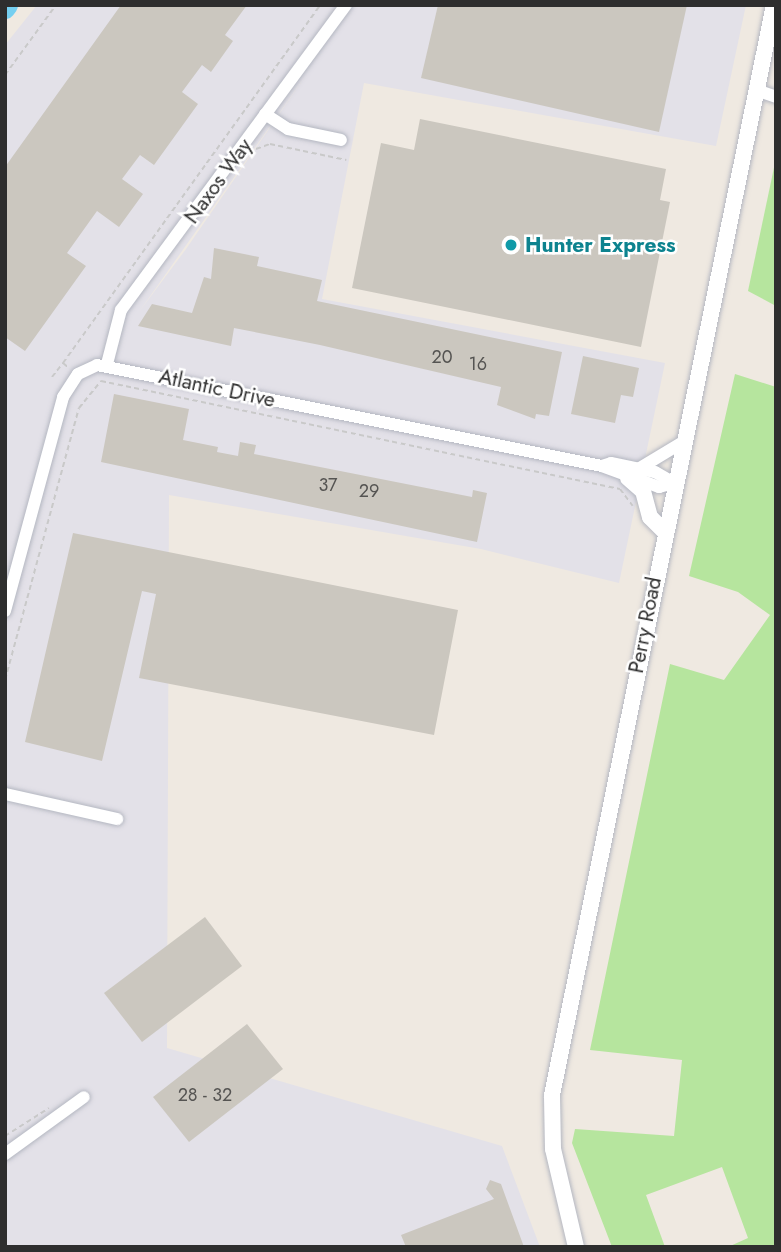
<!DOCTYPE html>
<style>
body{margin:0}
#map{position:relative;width:781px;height:1252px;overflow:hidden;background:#efe9e1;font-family:Jost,sans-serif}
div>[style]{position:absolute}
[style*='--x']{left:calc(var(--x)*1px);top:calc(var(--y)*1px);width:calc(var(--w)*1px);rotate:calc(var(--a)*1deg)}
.industrial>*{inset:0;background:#e3e1e8}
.green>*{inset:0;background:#b6e59e}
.river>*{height:19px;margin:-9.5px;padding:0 9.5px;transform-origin:9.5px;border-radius:9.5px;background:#75cff0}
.building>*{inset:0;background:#cbc7bf}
.path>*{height:2px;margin-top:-1px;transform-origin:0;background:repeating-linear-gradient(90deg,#c9c9c9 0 5px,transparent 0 8.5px)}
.roads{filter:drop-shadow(0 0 2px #b4b7c1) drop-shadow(0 0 2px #b4b7c1)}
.street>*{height:12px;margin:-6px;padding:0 6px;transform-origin:6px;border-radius:6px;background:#fff}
.secondary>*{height:16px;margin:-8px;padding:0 8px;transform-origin:8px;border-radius:8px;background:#fff}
.dots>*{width:19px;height:19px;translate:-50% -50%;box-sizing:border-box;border:4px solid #fff;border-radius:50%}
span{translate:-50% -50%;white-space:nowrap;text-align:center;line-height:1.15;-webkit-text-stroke:5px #fff;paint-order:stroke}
.number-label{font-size:18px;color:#555452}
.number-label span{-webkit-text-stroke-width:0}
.street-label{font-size:21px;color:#2e2e2e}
.culture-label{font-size:21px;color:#0d838f;font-weight:700}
.left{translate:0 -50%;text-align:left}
.frame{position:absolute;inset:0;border:7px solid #2e2e2e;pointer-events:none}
</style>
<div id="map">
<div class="industrial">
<i style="clip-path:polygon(evenodd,37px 5px,746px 5px,716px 146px,364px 83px,322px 299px,665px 363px,619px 583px,481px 549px,169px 495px,167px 1048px,502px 1146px,540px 1247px,5px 1247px,5px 45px,37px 5px,309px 71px,186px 249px,139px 312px,309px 71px)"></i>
</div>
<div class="green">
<i style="clip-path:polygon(776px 158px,776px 306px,748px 291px)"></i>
<i style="clip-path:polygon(735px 374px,776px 387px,776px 1247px,728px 1247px,748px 1238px,722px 1167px,646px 1195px,665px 1247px,612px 1247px,572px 1143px,575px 1129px,674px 1136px,682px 1060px,590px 1050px,670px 664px,724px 680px,770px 615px,738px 592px,689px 576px)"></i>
</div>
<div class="river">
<i style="--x:5;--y:9;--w:5;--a:-53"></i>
</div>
<div class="building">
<i style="clip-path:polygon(121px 5px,247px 5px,225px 35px,233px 41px,211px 72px,202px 65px,182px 92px,198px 104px,154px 165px,140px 155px,122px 179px,143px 194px,119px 227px,97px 211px,67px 253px,86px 266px,25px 351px,5px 337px,5px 167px)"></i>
<i style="clip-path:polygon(438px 5px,687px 5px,659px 132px,421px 78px)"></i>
<i style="clip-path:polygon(420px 119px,666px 169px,660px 200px,670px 202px,641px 347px,352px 288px,381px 143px,414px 150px)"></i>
<i style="clip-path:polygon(214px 248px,259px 257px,257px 266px,322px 280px,317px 301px,562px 352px,549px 416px,536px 414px,535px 419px,497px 405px,501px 387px,320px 345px,234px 328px,231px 346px,138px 326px,152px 304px,192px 313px,204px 277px,211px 279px)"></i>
<i style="clip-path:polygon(583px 356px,639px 368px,633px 397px,621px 395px,615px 423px,571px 414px)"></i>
<i style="clip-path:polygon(114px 394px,189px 409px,183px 440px,218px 447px,217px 452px,238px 456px,240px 442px,256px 445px,254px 454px,472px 497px,473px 490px,487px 493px,477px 542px,101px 462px)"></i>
<i style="clip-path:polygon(73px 533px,458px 610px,434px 735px,139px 678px,156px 594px,142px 591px,102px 761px,25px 742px)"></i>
<i style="clip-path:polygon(205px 917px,242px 966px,142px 1042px,104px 993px)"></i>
<i style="clip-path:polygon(247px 1024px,283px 1069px,189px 1142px,153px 1097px)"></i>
<i style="clip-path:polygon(490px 1180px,501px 1184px,524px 1247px,406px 1247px,401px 1235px,494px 1199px,486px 1189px)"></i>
</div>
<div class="path">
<i style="--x:5;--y:75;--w:87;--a:-53.9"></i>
<i style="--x:256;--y:149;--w:15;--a:-20"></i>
<i style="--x:270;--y:144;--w:78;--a:11.9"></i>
<i style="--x:63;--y:363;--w:441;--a:-54.3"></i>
<i style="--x:52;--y:377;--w:18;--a:-52"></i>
<i style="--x:63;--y:363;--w:8;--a:40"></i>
<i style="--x:5;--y:680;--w:282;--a:-74.8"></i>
<i style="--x:79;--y:408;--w:35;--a:-51"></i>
<i style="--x:101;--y:381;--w:530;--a:11.76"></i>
<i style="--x:620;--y:489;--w:21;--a:53"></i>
<i style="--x:5;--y:1136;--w:52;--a:-32.5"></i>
</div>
<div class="roads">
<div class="street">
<i style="--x:756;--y:90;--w:21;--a:19"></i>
<i style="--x:265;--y:114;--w:27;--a:33"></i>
<i style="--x:288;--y:129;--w:54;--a:11.7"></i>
<i style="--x:107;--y:364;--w:56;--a:-75.5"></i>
<i style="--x:121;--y:310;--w:379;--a:-53.6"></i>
<i style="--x:602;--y:466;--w:9;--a:-18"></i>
<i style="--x:611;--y:463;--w:45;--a:11.6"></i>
<i style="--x:655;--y:472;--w:22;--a:30"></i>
<i style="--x:640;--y:468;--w:50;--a:-31.2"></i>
<i style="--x:5;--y:611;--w:222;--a:-74.8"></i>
<i style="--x:63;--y:397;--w:27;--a:-57"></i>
<i style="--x:78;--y:374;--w:21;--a:-25"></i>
<i style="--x:97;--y:365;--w:515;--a:11.31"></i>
<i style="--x:602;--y:466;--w:61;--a:20.2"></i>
<i style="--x:659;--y:487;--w:16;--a:-15"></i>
<i style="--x:5;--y:794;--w:115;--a:12.6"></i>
<i style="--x:5;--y:1154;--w:97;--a:-35.8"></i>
</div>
<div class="secondary">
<i style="--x:628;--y:478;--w:20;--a:41"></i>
<i style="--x:643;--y:491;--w:27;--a:75"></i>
<i style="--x:650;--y:517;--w:18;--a:45"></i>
<i style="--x:576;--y:1247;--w:101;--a:-103.2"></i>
<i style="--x:553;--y:1149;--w:54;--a:-91.1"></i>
<i style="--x:552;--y:1095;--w:1112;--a:-78.49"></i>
</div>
</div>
<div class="dots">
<i style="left:511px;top:245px;background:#0f9aa8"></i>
</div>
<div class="number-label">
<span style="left:442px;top:357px">20</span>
<span style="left:478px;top:364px">16</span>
<span style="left:328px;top:485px">37</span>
<span style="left:369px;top:491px">29</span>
<span style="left:205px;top:1095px">28 - 32</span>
</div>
<div class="street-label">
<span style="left:218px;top:181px;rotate:-54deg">Naxos Way</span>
<span style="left:217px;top:388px;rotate:12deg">Atlantic Drive</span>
<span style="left:645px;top:625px;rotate:-79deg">Perry Road</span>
</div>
<div class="culture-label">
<span class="left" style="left:525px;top:245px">Hunter Express</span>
</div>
<div class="frame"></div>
</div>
